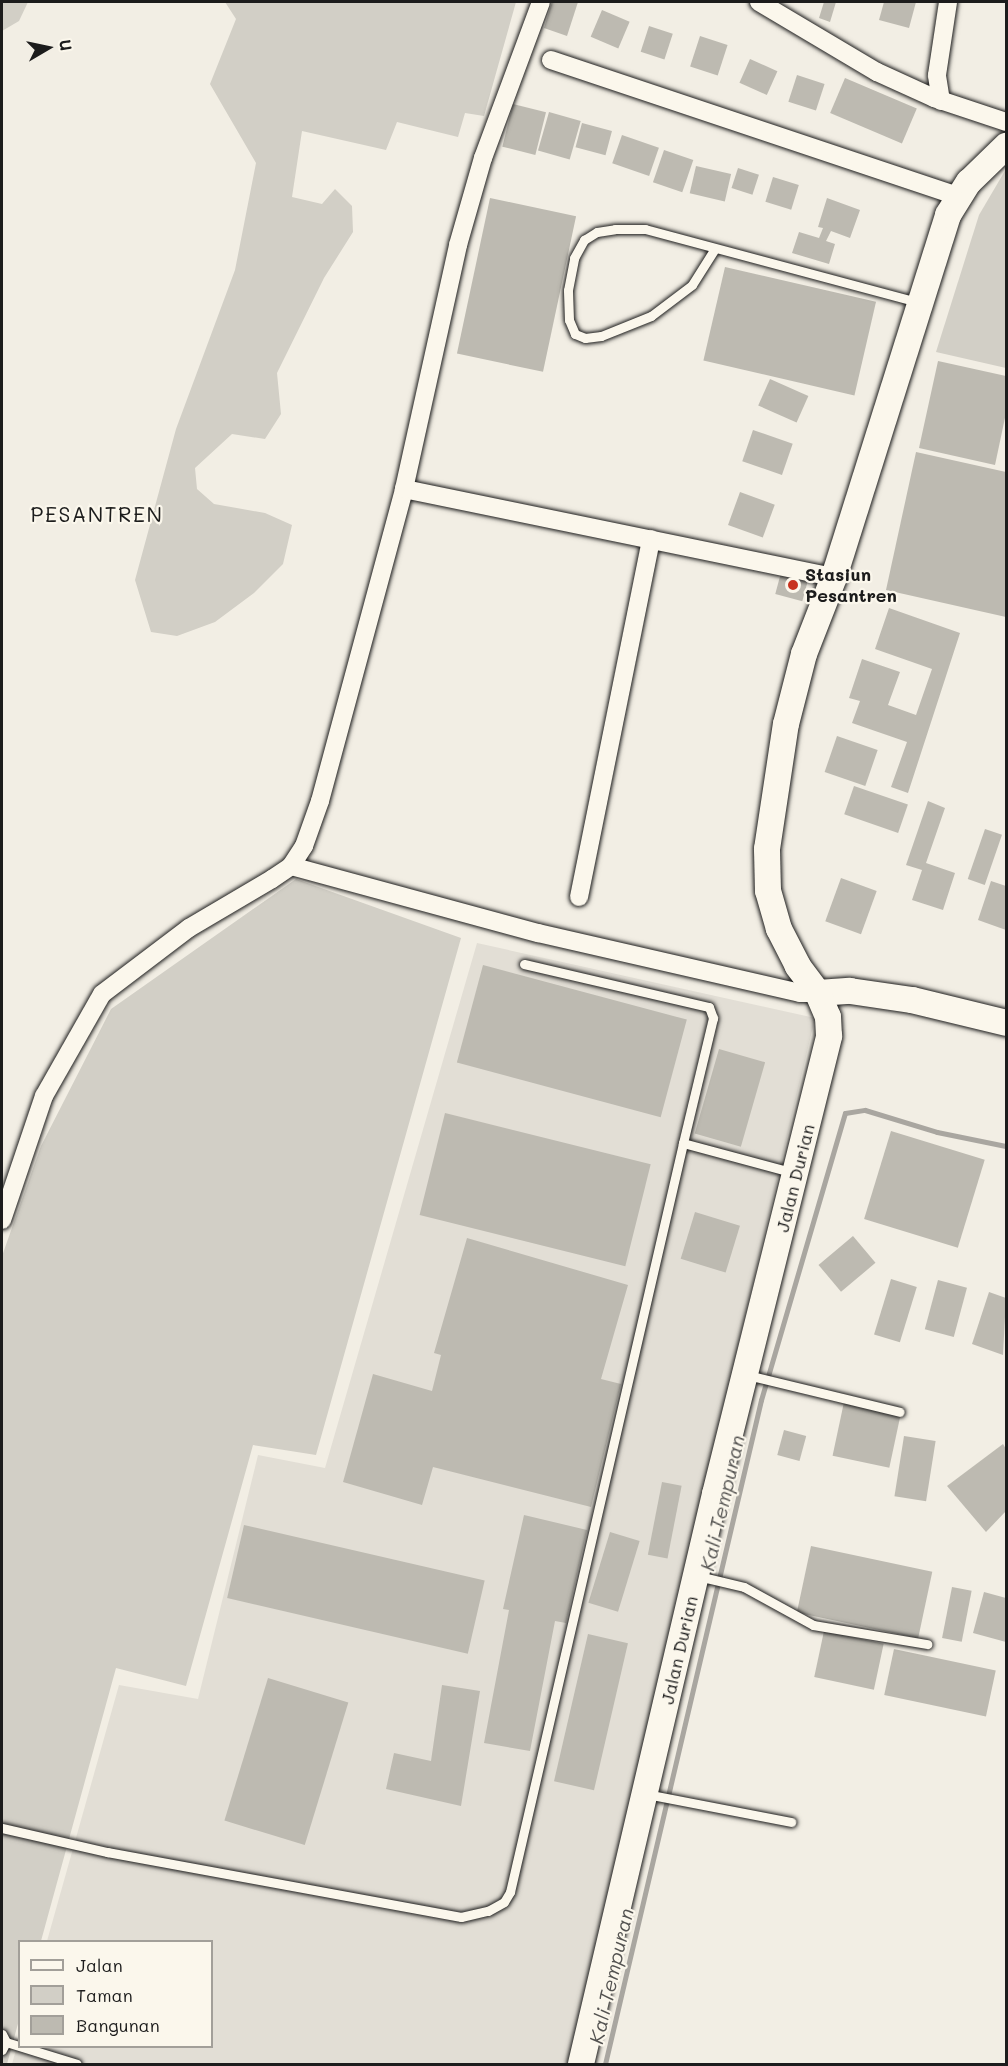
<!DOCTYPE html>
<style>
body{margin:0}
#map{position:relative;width:1008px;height:2066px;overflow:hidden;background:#f2eee4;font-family:Mali,sans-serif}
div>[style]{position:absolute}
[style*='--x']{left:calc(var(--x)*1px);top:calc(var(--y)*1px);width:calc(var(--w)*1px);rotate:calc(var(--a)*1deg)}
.built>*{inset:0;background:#e2ded5}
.green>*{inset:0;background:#d2cfc6}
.stream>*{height:5px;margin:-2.5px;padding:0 2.5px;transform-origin:2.5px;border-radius:2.5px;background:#a9a6a0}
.building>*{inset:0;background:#bdbab1;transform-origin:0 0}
.roads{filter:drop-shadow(0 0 2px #1c1c1c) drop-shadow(0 0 2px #1c1c1c)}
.lane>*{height:9px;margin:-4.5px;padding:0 4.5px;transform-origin:4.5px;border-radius:4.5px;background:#fbf7ec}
.street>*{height:18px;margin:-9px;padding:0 9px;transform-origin:9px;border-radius:9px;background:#fbf7ec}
.secondary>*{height:26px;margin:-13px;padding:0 13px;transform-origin:13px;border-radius:13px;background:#fbf7ec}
.dots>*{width:16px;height:16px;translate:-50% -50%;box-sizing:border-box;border:3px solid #fbf7ec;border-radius:50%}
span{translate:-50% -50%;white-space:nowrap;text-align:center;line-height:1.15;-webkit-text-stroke:4.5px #fbf7ec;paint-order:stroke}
.poi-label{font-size:18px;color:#1c1c1c;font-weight:700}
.left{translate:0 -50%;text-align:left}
.street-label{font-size:18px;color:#1c1c1c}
.water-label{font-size:20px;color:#545351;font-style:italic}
.quarter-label{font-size:21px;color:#1c1c1c;letter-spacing:1.5px}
.frame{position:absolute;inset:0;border:3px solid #1c1c1c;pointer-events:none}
.legend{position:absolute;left:18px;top:1940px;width:195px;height:108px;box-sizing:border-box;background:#fbf7ec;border:2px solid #a29f99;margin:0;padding:8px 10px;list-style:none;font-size:18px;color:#1c1c1c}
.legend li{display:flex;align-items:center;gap:12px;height:30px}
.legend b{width:30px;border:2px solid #a29f99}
.north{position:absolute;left:18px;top:18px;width:60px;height:60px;-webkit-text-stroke:4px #fbf7ec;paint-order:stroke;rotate:81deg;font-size:16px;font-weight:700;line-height:24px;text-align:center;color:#1c1c1c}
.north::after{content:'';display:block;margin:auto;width:21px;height:27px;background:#1c1c1c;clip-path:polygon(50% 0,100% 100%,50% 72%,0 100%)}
</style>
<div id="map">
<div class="built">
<i style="clip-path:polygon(477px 943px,815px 1018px,570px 2064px,12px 2064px,19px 2039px,20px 2046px,212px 2046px,212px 1942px,47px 1941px,119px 1685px,198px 1699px,258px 1455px,325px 1468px)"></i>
</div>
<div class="green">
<i style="clip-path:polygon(2px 2px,28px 2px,19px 21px,2px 31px)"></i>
<i style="clip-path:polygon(225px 2px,516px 2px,484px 116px,465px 113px,458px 137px,397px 122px,386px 150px,302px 131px,292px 197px,322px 204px,335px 189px,352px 206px,353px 232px,324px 278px,277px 373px,281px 414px,265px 439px,232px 434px,195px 468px,197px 489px,214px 504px,265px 513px,292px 525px,283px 564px,254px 593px,215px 622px,177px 636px,151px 632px,135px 580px,176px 429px,235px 270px,256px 163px,210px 84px,236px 19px)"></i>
<i style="clip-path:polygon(1006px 169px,1006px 368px,936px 352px,979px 215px)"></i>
<i style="clip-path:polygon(296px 879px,461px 938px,316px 1455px,253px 1445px,186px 1686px,116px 1668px,41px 1941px,20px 1942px,19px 2020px,7px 2064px,2px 2064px,2px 1256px,41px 1146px,111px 1009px)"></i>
</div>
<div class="stream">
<i style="--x:605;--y:2064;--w:682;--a:-76.78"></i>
<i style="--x:761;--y:1400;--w:299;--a:-73.7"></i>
<i style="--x:845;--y:1113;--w:20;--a:-9"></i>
<i style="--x:865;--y:1110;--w:75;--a:17"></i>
<i style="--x:937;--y:1132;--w:70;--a:11.5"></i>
</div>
<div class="building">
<i style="clip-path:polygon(552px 2px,578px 2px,567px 36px,544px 28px)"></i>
<i style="clip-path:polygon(824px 2px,836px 2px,830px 22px,819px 18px)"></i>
<i style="clip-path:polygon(884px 2px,916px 2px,909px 28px,879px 20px)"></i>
<i style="left:602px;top:10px;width:30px;height:29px;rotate:23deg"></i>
<i style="left:649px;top:26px;width:25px;height:27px;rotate:18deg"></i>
<i style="left:700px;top:36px;width:29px;height:32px;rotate:18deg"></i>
<i style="left:750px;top:59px;width:30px;height:26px;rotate:24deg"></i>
<i style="left:797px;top:75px;width:29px;height:28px;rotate:18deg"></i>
<i style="left:845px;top:78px;width:78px;height:38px;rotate:23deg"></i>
<i style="left:513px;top:104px;width:34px;height:44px;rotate:14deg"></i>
<i style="left:549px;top:112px;width:33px;height:40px;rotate:16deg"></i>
<i style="left:582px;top:123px;width:31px;height:25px;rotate:15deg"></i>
<i style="left:622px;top:135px;width:39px;height:30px;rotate:19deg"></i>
<i style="left:664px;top:150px;width:31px;height:34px;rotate:19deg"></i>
<i style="left:696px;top:166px;width:36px;height:28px;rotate:13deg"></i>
<i style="left:738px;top:168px;width:22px;height:21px;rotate:18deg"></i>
<i style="left:773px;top:177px;width:27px;height:26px;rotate:17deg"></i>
<i style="left:490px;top:198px;width:88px;height:159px;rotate:12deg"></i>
<i style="clip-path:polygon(827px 198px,860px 210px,850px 238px,831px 231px,826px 241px,835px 244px,829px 264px,792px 253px,799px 232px,819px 238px,823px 228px,818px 227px)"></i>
<i style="left:725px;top:267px;width:155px;height:96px;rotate:13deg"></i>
<i style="clip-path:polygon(938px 361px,1006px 376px,1006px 413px,995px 465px,919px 448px)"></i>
<i style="left:770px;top:379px;width:42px;height:29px;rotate:24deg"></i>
<i style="left:753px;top:430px;width:42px;height:33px;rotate:19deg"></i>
<i style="clip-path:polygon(916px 452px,1006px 472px,1006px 617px,886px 590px)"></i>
<i style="left:740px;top:492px;width:37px;height:35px;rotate:20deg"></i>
<i style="left:782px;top:569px;width:28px;height:26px;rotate:15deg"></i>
<i style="clip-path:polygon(889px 608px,960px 633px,908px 793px,891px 787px,907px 742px,852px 723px,860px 701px,849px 698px,862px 659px,900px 672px,888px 705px,916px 715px,932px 669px,875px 649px)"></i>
<i style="left:837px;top:736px;width:43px;height:38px;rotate:19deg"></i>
<i style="left:854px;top:786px;width:57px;height:30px;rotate:19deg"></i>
<i style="clip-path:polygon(928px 801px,945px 808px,926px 863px,955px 873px,943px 910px,912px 900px,922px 870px,906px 865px)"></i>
<i style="left:985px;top:829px;width:18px;height:53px;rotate:19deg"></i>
<i style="left:841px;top:878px;width:38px;height:46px;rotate:20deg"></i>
<i style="clip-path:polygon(991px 881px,1006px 886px,1006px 930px,978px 920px)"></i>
<i style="left:483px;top:965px;width:211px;height:101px;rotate:15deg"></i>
<i style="left:719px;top:1049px;width:48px;height:88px;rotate:16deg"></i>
<i style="left:445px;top:1113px;width:212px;height:105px;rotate:14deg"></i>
<i style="left:891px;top:1131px;width:98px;height:92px;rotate:17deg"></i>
<i style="left:695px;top:1212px;width:47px;height:49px;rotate:17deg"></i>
<i style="left:853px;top:1236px;width:35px;height:45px;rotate:50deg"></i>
<i style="clip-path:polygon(467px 1238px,628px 1285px,601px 1379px,621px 1384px,591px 1507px,433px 1467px,422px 1505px,343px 1482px,373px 1374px,432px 1391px,441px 1355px,434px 1353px)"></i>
<i style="left:891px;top:1279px;width:27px;height:58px;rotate:17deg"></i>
<i style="left:938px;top:1280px;width:30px;height:51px;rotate:15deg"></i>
<i style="clip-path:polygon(989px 1292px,1006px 1298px,1003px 1355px,972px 1344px)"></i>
<i style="left:844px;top:1402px;width:58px;height:55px;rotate:12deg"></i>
<i style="left:784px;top:1430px;width:23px;height:26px;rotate:15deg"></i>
<i style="left:904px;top:1436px;width:32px;height:61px;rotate:9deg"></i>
<i style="clip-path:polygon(1003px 1444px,1006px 1449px,1006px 1511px,986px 1532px,947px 1486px)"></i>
<i style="left:662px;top:1482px;width:20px;height:74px;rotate:11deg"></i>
<i style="clip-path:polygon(524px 1515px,587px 1530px,566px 1623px,555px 1621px,530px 1751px,484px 1743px,509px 1610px,503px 1609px)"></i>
<i style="left:244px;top:1525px;width:247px;height:75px;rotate:13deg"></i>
<i style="left:610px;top:1532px;width:31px;height:74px;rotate:17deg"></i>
<i style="left:811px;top:1546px;width:124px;height:68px;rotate:12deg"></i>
<i style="left:952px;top:1587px;width:20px;height:52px;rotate:11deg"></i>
<i style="clip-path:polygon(984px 1592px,1006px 1598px,1006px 1642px,973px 1633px)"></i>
<i style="left:824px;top:1631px;width:61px;height:47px;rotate:12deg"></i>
<i style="left:588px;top:1634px;width:41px;height:151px;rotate:13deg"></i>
<i style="left:894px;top:1649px;width:104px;height:47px;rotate:12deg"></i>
<i style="left:268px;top:1678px;width:84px;height:149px;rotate:17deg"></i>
<i style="clip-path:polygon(442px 1685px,480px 1691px,461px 1806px,386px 1789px,394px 1753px,431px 1761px)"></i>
</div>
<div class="roads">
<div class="lane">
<i style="--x:714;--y:250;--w:41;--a:122.2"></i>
<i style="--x:692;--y:285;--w:51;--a:142.9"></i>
<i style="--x:651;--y:316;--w:54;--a:158.2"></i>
<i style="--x:601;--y:336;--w:16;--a:173"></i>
<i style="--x:585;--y:338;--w:11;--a:-158"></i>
<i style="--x:575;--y:334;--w:15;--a:-113"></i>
<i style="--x:569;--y:320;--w:30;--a:-92"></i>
<i style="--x:568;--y:290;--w:33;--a:-79"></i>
<i style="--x:574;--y:258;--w:21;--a:-61"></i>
<i style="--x:584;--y:240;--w:15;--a:-32"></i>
<i style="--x:597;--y:232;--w:18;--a:-9"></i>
<i style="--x:615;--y:229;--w:30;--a:0"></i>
<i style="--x:645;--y:229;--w:283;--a:15"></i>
<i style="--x:524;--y:964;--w:190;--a:13.1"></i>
<i style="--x:709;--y:1007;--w:12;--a:70"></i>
<i style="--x:713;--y:1018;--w:129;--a:103.5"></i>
<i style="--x:747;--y:1375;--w:157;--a:13.6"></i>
<i style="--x:698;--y:1576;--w:47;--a:13.4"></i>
<i style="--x:744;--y:1587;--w:79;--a:28.8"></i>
<i style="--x:813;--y:1625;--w:116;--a:9.5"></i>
<i style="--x:646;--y:1794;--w:148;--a:10.9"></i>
<i style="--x:2;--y:1828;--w:108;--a:12.9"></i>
<i style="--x:107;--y:1852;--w:360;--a:10.4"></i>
<i style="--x:461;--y:1917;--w:28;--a:-13"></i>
<i style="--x:488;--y:1911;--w:18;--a:-29"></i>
<i style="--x:504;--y:1902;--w:12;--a:-59"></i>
<i style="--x:510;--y:1892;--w:769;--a:-76.99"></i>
<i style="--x:683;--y:1143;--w:115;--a:15.1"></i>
<i style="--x:2;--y:2034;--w:9;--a:63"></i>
<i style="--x:6;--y:2042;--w:9;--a:117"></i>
<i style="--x:6;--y:2042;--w:74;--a:17.2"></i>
</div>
<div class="street">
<i style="--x:759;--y:2;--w:137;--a:30.7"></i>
<i style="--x:877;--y:72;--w:63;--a:24.5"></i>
<i style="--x:934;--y:98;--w:76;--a:18.4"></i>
<i style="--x:551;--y:60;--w:429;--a:18.5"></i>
<i style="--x:941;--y:101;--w:26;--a:-99"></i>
<i style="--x:937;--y:75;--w:74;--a:-81.4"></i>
<i style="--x:404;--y:489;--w:439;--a:11.6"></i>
<i style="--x:291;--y:866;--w:256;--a:15.2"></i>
<i style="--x:538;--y:933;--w:269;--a:12.9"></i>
<i style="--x:800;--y:993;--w:18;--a:0"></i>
<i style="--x:579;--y:897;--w:365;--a:-78.6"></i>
<i style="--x:2;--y:1220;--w:131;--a:-71.3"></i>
<i style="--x:44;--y:1096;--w:117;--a:-60.4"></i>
<i style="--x:102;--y:994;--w:109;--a:-37.2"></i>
<i style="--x:189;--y:928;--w:96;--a:-30.6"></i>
<i style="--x:272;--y:879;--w:23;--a:-34"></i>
<i style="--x:291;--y:866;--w:24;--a:-57"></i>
<i style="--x:304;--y:846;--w:48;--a:-70.4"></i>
<i style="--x:320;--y:801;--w:323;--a:-74.9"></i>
<i style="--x:404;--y:489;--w:250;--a:-77.5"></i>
<i style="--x:458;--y:245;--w:91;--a:-74"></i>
<i style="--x:483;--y:158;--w:166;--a:-69.6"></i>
</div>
<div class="secondary">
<i style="--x:818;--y:993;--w:32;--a:-4"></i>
<i style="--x:850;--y:991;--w:63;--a:8.3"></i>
<i style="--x:912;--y:1000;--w:97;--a:13.7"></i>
<i style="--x:581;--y:2064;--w:586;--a:-76.77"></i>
<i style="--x:715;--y:1494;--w:472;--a:-76"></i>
<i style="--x:829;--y:1036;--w:19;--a:-93"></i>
<i style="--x:828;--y:1017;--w:26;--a:-113"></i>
<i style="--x:818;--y:993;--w:34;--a:-127"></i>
<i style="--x:798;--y:966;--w:42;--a:-117.2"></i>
<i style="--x:779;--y:929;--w:40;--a:-106"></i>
<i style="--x:768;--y:891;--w:42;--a:-91.4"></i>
<i style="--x:767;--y:849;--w:126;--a:-81.4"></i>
<i style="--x:786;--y:724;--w:72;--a:-75.6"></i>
<i style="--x:804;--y:654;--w:83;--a:-68.7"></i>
<i style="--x:834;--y:577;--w:380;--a:-72.5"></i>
<i style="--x:948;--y:215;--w:39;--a:-58"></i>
<i style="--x:969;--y:182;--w:52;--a:-44.2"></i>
</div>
</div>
<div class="dots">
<i style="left:793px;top:585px;background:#c8321e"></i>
</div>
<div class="poi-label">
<span class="left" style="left:805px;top:585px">Stasiun<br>Pesantren</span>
</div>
<div class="street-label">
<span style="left:795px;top:1178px;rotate:-76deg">Jalan Durian</span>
<span style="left:679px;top:1650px;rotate:-77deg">Jalan Durian</span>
</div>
<div class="water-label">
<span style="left:722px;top:1503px;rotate:-77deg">Kali Tempuran</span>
<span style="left:611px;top:1976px;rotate:-77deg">Kali Tempuran</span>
</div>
<div class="quarter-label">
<span style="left:97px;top:514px">PESANTREN</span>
</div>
<div class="frame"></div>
<ul class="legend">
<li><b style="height:8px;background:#fbf7ec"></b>Jalan</li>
<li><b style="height:16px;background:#d2cfc6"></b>Taman</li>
<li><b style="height:16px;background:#bdbab1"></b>Bangunan</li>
</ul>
<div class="north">U</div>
</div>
